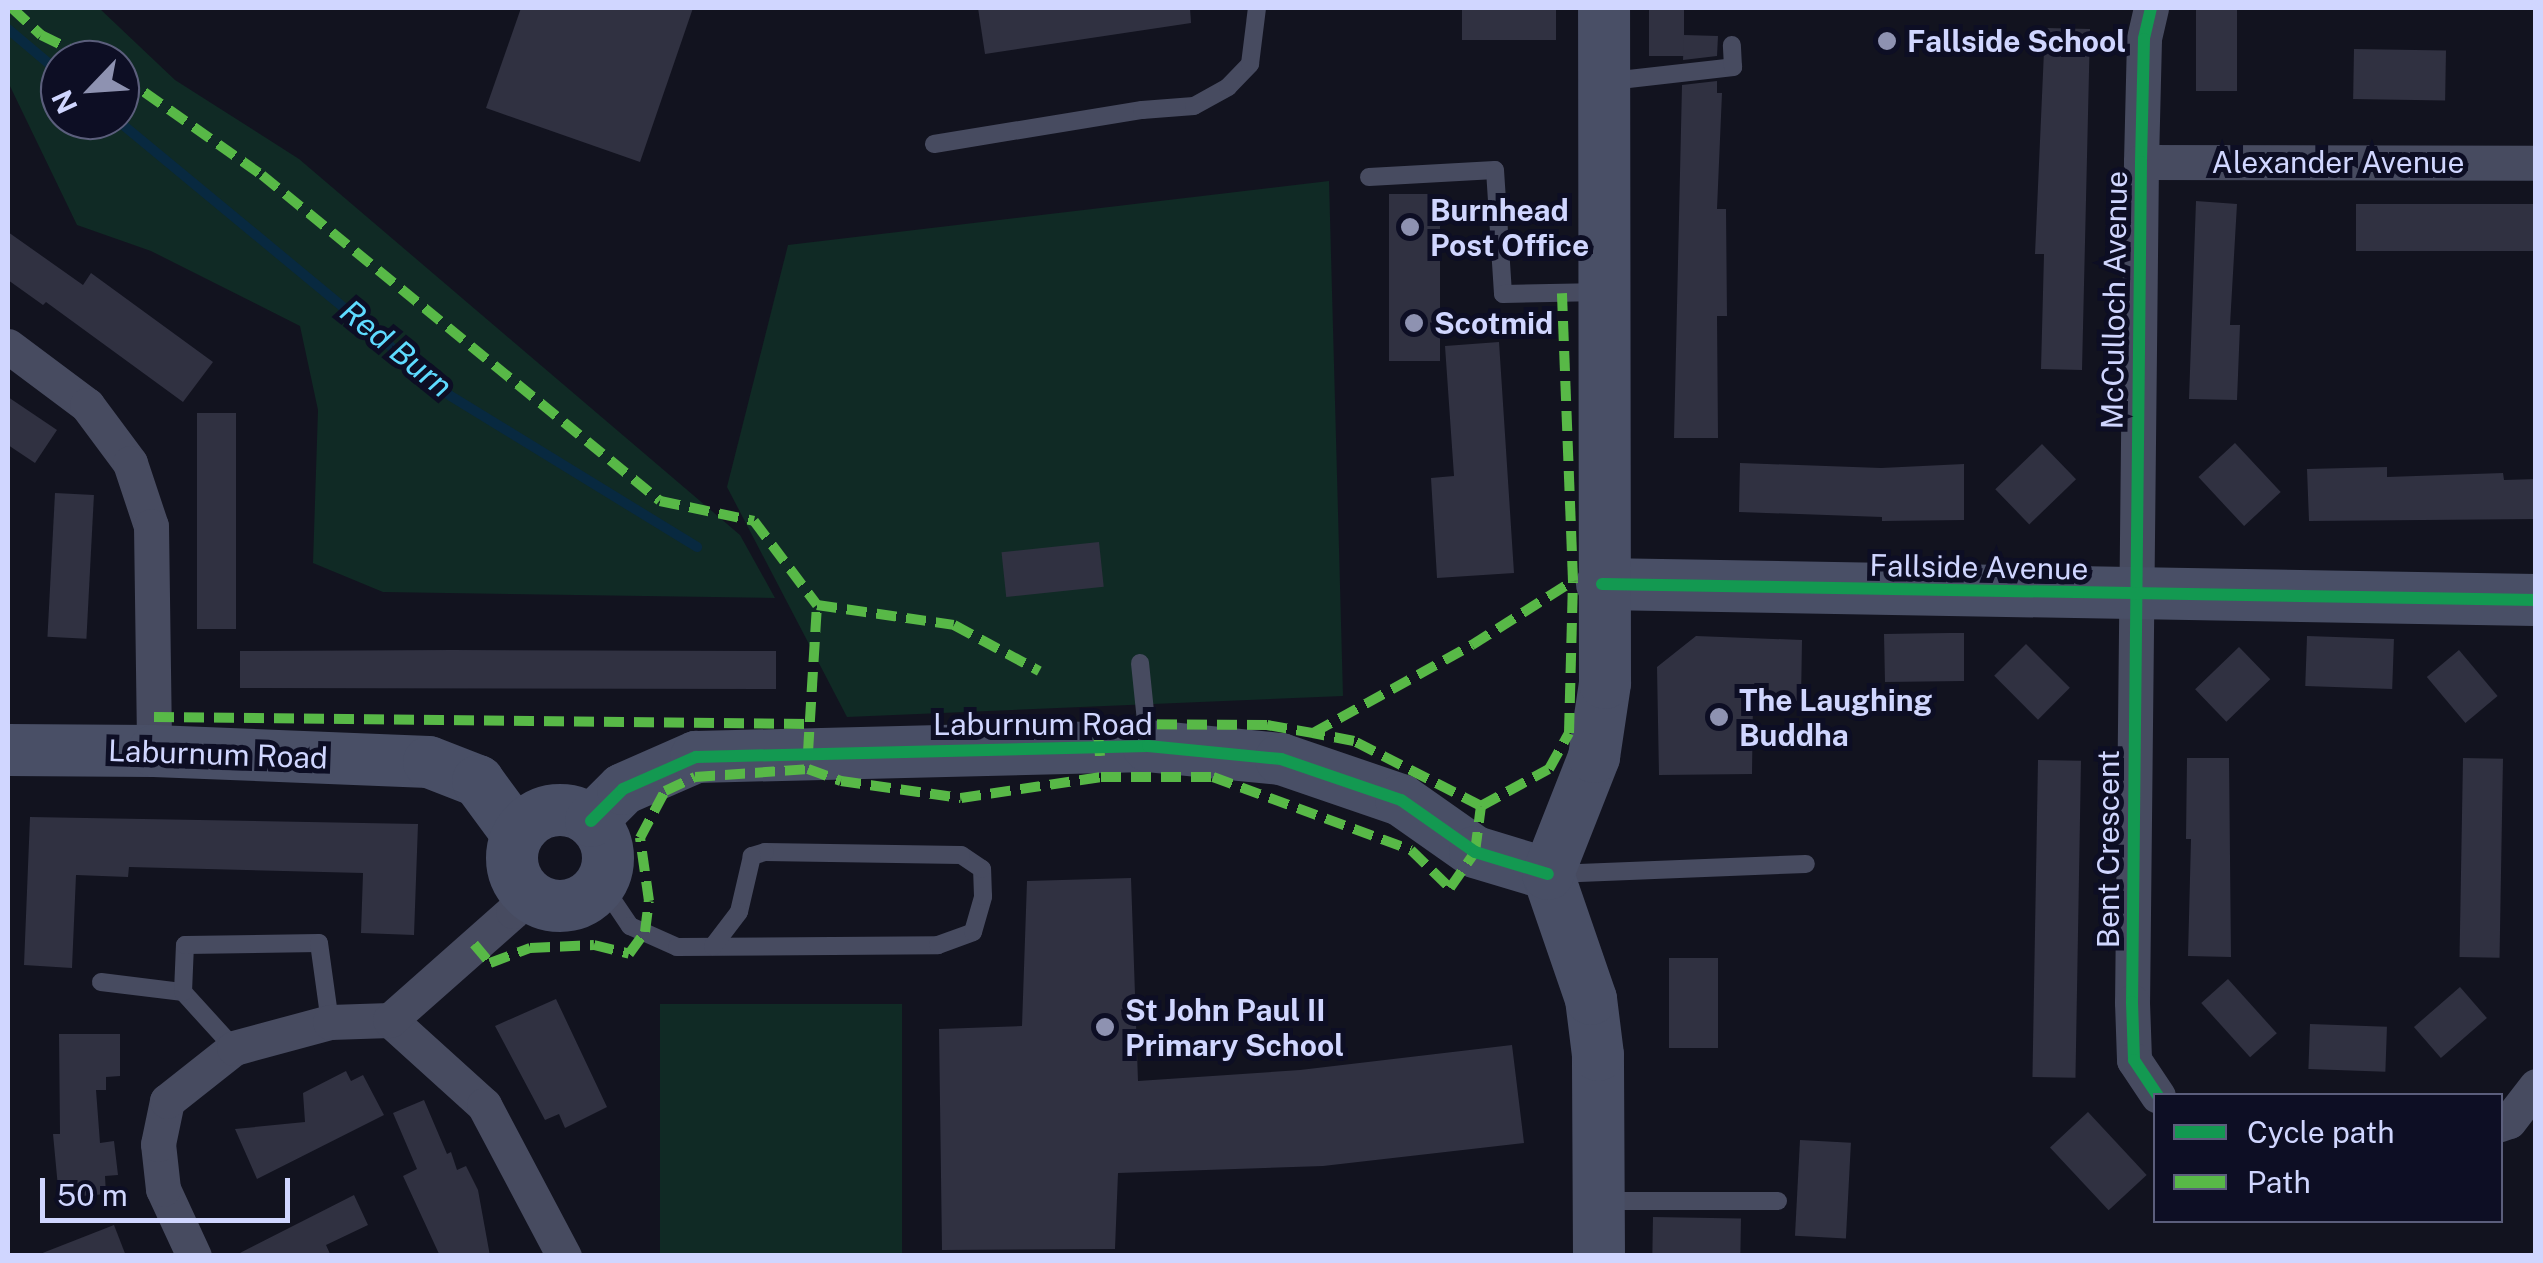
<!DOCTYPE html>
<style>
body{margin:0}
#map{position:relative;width:2543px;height:1263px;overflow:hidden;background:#12131f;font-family:"Public Sans",sans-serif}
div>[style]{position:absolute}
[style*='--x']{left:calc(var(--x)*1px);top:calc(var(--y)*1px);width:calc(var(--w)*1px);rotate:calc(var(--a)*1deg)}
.green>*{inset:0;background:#102a25;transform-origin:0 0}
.stream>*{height:10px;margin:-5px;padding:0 5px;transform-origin:5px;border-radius:5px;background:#082940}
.building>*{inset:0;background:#303141;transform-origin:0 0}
.lane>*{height:18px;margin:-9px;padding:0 9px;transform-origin:9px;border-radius:9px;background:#474b60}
.street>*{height:35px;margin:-17.5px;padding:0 17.5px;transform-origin:17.5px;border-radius:17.5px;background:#474b60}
.secondary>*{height:52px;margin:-26px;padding:0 26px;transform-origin:26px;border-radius:26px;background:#494f66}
.secondary>.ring{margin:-26px;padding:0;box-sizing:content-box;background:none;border:52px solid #494f66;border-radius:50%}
.quiet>*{height:10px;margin-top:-5px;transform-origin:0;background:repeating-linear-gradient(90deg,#58b947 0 20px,transparent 0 30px)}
.cycleway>*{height:12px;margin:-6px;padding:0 6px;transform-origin:6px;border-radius:6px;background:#139951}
.dots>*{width:28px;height:28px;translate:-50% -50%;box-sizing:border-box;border:5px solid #0d0e24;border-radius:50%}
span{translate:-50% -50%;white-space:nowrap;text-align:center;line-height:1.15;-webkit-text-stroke:10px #0d0e24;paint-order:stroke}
.poi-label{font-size:30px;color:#d0d6ff;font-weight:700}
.left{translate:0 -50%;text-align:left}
.street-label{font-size:30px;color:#d0d6ff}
.water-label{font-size:32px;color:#5edbff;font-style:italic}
.frame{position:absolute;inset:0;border:10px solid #d0d6ff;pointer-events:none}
.legend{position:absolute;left:2153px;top:1093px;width:350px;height:130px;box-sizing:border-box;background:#0d0e24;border:2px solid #5b5e7c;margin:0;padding:12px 18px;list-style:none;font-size:30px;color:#d0d6ff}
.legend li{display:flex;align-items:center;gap:20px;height:50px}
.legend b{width:50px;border:2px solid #5b5e7c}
.north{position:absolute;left:40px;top:40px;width:100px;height:100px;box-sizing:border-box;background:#0d0e24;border:2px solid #5b5e7c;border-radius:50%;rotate:245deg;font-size:28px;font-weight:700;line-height:40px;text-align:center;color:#d0d6ff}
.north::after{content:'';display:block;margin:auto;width:35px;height:45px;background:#8e92b1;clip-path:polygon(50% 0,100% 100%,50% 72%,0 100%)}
.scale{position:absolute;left:40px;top:1178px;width:250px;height:45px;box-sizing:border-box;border:5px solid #d0d6ff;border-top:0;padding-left:12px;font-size:30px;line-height:35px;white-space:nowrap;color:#d0d6ff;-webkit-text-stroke:8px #0d0e24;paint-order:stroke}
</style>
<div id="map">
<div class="green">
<i style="clip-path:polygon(evenodd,8px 8px,99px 8px,175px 80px,299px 159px,740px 535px,775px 598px,383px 592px,313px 563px,318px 410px,300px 326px,151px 251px,77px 225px,8px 82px,8px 8px,60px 60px,120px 60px,120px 120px,60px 120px,60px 60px)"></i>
<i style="clip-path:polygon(1329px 181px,1343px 696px,847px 717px,727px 487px,788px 245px)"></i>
<i style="left:660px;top:1004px;width:242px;height:251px"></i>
</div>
<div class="stream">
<i style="--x:8;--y:29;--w:68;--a:40.2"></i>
<i style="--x:117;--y:120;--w:431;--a:39.6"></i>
<i style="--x:449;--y:395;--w:291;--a:31.5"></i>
</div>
<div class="building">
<i style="clip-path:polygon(521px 8px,693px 8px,640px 162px,486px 108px)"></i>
<i style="clip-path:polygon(978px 8px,1190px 8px,1191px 23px,985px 54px)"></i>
<i style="left:1462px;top:8px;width:94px;height:32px"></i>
<i style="left:1649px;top:8px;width:35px;height:48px"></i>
<i style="left:2196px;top:8px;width:41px;height:83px"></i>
<i style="clip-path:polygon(2045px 28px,2090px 29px,2082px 370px,2041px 369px,2044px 254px,2035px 254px)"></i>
<i style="clip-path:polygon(1684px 35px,1718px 36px,1717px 56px,1683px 60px)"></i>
<i style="left:2354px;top:49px;width:92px;height:50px;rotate:1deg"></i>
<i style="clip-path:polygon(1717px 81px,1717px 93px,1722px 93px,1717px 209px,1726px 209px,1727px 316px,1717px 316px,1718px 438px,1674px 438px,1682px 85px)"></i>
<i style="left:1389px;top:194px;width:51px;height:167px"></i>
<i style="clip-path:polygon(2196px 201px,2237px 204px,2230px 325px,2240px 325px,2237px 400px,2189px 399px)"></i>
<i style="left:2356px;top:204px;width:180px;height:47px"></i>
<i style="clip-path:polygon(8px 232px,83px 285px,91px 273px,213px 362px,183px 402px,46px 302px,43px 305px,8px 280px)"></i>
<i style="clip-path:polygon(1499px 342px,1514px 573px,1437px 578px,1431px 478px,1454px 476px,1445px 346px)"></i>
<i style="clip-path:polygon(8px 397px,57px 430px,35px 463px,8px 445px)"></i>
<i style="left:197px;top:413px;width:39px;height:216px"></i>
<i style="left:2235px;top:443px;width:67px;height:50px;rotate:47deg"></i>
<i style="left:2042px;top:444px;width:49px;height:65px;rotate:46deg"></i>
<i style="clip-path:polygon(1740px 463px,1881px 468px,1964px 464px,1964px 520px,1882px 521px,1882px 517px,1739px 512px)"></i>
<i style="clip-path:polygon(2387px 467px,2387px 477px,2503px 473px,2504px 480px,2536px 479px,2536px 519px,2309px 521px,2307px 469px)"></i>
<i style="left:55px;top:493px;width:39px;height:144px;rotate:3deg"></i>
<i style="left:1099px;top:542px;width:45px;height:98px;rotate:84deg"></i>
<i style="clip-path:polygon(1949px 633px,1964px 633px,1964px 681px,1885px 682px,1884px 634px)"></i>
<i style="clip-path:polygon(1696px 636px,1802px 640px,1801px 701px,1753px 700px,1752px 774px,1659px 775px,1657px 667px)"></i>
<i style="left:2307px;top:636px;width:87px;height:50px;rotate:2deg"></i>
<i style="left:2026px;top:644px;width:62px;height:45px;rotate:45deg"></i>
<i style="left:2239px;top:647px;width:45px;height:61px;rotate:46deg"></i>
<i style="clip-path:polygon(452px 650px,776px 651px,776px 689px,240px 688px,240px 651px)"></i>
<i style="left:2459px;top:650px;width:60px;height:42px;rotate:50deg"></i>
<i style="clip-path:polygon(2187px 758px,2229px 758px,2231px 957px,2188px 956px,2191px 839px,2186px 839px)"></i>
<i style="left:2463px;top:758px;width:40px;height:199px;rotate:1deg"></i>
<i style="left:2038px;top:760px;width:43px;height:317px;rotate:1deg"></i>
<i style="clip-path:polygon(30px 817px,418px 824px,414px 935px,361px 933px,363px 873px,129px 867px,128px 877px,76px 875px,72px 968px,24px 965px)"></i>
<i style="clip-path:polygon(1131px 878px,1138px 1081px,1300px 1070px,1512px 1045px,1524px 1143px,1323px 1166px,1118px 1173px,1115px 1249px,942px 1250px,939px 1029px,1022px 1026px,1027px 881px)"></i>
<i style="left:1669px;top:958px;width:49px;height:90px"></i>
<i style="left:2228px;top:979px;width:73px;height:36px;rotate:48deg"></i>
<i style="left:2460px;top:987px;width:41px;height:61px;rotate:49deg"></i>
<i style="clip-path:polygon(556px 999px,607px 1107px,565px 1128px,559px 1114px,545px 1120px,495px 1026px)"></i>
<i style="left:2310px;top:1024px;width:77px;height:45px;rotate:2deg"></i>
<i style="clip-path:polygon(59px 1034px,120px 1034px,120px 1076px,106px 1077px,106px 1090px,96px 1090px,100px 1143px,114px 1141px,118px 1175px,105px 1176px,106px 1194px,59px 1198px,53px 1134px,60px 1134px)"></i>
<i style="clip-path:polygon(346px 1071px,351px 1081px,363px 1075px,384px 1115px,257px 1179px,235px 1129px,305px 1122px,303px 1093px)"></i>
<i style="clip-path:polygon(424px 1100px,447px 1154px,451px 1152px,457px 1170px,466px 1166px,478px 1190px,490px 1256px,440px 1256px,403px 1176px,417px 1169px,393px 1113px)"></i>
<i style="left:2088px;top:1112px;width:86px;height:52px;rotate:47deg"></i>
<i style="left:1800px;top:1140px;width:51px;height:96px;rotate:3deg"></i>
<i style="clip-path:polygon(354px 1195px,368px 1225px,326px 1245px,331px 1256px,234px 1256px)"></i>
<i style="left:1653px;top:1217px;width:88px;height:39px;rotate:1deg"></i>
<i style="clip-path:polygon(114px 1225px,126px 1256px,41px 1256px,40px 1254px)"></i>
</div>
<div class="lane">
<i style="--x:1611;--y:81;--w:123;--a:-6.5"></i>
<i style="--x:1733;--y:67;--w:22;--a:-93"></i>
<i style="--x:934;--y:144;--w:211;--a:-9.3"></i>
<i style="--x:1142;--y:110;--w:52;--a:-4.4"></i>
<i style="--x:1194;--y:106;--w:39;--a:-29"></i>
<i style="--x:1228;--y:87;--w:32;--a:-46"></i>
<i style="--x:1250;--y:64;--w:56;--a:-82.9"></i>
<i style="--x:1369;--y:177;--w:126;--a:-3.2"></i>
<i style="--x:1495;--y:170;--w:124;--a:86.3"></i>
<i style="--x:1503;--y:294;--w:99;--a:-1.2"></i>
<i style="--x:1140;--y:663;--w:78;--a:84.1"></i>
<i style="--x:1554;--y:874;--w:252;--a:-2.3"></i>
<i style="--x:601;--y:883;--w:52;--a:56"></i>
<i style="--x:630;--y:926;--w:51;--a:24.1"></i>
<i style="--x:677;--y:947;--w:261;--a:-0.4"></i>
<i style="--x:938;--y:945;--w:37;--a:-20"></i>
<i style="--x:973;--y:932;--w:37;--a:-74"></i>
<i style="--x:983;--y:896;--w:27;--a:-92"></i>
<i style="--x:982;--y:869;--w:25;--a:-146"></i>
<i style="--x:961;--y:855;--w:196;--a:-179.1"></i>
<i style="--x:765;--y:852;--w:14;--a:163"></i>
<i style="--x:752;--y:856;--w:57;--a:103.1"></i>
<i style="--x:739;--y:912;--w:43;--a:127.4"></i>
<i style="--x:101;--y:982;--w:83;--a:7"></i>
<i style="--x:234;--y:1048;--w:76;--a:-132.3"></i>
<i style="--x:183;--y:992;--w:47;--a:-87.6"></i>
<i style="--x:185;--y:945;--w:134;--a:-0.9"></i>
<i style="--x:319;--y:943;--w:80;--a:82.1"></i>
<i style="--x:1603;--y:1201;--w:175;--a:0"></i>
</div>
<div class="street">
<i style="--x:2151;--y:8;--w:32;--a:103"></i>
<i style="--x:2144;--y:39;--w:123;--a:91.4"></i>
<i style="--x:2141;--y:162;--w:840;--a:90.61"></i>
<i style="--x:2132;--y:1002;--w:58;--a:88"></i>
<i style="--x:2134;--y:1060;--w:43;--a:56.3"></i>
<i style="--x:2141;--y:162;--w:395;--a:0.1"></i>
<i style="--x:8;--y:346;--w:99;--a:36.8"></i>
<i style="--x:87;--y:405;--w:72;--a:53.4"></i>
<i style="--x:130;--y:463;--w:66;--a:71.6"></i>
<i style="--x:151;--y:526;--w:225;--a:89.2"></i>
<i style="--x:390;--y:1020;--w:127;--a:42.1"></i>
<i style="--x:484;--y:1105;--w:171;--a:62.1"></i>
<i style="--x:2500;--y:1124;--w:9;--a:-18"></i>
<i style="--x:2509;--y:1121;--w:44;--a:-52.4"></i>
<i style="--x:194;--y:1256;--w:74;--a:-114.8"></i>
<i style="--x:163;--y:1189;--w:45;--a:-96.3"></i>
<i style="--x:158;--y:1144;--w:44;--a:-78.2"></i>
<i style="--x:167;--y:1101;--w:85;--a:-38.3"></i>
<i style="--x:234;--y:1048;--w:99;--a:-15.2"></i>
<i style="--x:330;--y:1022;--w:60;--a:-1.9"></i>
<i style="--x:390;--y:1020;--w:164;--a:-41.5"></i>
<i style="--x:513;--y:911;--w:22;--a:-60"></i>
</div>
<div class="secondary">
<i style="--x:1602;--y:584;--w:934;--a:0.98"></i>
<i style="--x:8;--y:750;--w:146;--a:0.4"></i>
<i style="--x:154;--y:751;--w:275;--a:2.3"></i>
<i style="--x:429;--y:762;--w:53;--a:21.2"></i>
<i style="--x:478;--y:781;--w:66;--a:53.7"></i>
<i class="ring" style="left:512px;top:810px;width:44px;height:44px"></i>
<i style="--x:591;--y:821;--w:45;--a:-45"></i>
<i style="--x:623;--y:789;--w:80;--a:-23.7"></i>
<i style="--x:696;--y:757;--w:452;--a:-1.4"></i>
<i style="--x:1148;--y:746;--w:134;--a:5.6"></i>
<i style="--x:1281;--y:759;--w:127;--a:18.9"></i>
<i style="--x:1401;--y:800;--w:90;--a:35.1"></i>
<i style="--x:1475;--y:852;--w:76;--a:16.8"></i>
<i style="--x:1599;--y:1256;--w:201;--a:-90.3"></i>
<i style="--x:1598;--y:1055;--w:56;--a:-97.1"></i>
<i style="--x:1591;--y:999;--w:132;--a:-109"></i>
<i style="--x:1548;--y:874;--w:126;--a:-68.5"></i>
<i style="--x:1594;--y:757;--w:75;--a:-81.5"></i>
<i style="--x:1605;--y:683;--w:675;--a:-90.08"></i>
</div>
<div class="quiet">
<i style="--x:12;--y:8;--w:40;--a:43"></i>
<i style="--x:41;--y:35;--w:57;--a:26.1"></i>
<i style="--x:120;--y:75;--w:174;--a:35.2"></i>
<i style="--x:262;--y:175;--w:514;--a:39.32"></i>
<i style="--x:660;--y:501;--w:96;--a:12"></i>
<i style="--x:754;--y:521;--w:105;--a:53.1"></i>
<i style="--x:817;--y:605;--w:138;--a:8.3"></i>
<i style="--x:954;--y:625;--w:97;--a:28.4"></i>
<i style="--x:154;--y:717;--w:656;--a:0.61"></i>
<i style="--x:808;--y:752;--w:147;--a:-86.5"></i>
<i style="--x:1100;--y:756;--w:32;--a:-95"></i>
<i style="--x:1097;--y:724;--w:170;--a:0.3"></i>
<i style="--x:1267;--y:725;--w:47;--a:9.9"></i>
<i style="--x:1313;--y:733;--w:182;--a:-29"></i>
<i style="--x:1472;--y:645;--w:120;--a:-32.4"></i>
<i style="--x:1481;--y:806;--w:77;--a:-28.6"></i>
<i style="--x:1549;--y:769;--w:41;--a:-60.9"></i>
<i style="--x:1569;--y:733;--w:152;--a:-88.5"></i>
<i style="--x:1573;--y:581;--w:288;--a:-92.2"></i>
<i style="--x:474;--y:944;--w:25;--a:50"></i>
<i style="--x:490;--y:963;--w:43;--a:-20.6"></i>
<i style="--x:530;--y:948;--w:64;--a:-2.7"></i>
<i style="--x:594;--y:945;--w:36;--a:14"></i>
<i style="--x:629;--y:954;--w:27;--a:-54"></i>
<i style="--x:645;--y:932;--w:31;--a:-83"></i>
<i style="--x:649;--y:901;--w:64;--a:-98.1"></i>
<i style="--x:640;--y:838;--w:53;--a:-62"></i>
<i style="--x:665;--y:791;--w:33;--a:-25"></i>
<i style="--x:695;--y:777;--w:113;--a:-4"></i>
<i style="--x:808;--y:769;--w:35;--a:20"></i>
<i style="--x:841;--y:781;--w:121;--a:8.1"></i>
<i style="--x:961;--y:798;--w:142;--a:-8.5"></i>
<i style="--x:1101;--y:777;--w:112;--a:0"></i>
<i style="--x:1213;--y:777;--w:211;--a:20.2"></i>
<i style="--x:1411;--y:850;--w:54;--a:44.3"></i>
<i style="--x:1450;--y:888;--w:44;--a:-55.2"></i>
<i style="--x:1475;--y:852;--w:46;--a:-82.6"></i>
<i style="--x:1481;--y:806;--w:143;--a:-152.9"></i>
<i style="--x:1354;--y:741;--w:42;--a:-169"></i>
</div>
<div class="cycleway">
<i style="--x:2151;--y:8;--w:32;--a:103"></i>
<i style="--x:2144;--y:39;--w:123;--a:91.4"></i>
<i style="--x:2141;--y:162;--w:840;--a:90.61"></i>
<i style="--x:2132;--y:1002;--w:58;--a:88"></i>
<i style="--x:2134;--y:1060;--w:43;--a:56.3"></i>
<i style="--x:1602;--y:584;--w:934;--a:0.98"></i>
<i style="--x:591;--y:821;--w:45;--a:-45"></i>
<i style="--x:623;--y:789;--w:80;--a:-23.7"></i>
<i style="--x:696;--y:757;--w:452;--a:-1.4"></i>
<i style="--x:1148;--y:746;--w:134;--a:5.6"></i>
<i style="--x:1281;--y:759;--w:127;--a:18.9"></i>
<i style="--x:1401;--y:800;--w:90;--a:35.1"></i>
<i style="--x:1475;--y:852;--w:76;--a:16.8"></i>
</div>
<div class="dots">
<i style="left:1887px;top:41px;background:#8e92b1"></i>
<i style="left:1410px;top:227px;background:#8e92b1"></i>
<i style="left:1414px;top:323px;background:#8e92b1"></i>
<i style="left:1719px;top:717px;background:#8e92b1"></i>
<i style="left:1105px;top:1027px;background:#8e92b1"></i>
</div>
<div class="poi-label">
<span class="left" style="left:1907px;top:41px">Fallside School</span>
<span class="left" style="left:1430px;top:227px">Burnhead<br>Post Office</span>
<span class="left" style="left:1434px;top:323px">Scotmid</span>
<span class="left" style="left:1739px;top:717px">The Laughing<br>Buddha</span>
<span class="left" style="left:1125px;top:1027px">St John Paul II<br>Primary School</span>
</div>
<div class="street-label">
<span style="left:2338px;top:162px">Alexander Avenue</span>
<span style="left:2114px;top:300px;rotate:-89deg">McCulloch Avenue</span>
<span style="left:1979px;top:567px;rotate:1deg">Fallside Avenue</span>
<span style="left:1043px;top:724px">Laburnum Road</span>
<span style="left:218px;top:754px;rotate:2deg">Laburnum Road</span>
<span style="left:2108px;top:849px;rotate:-90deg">Bent Crescent</span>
</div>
<div class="water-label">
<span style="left:396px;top:349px;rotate:39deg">Red Burn</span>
</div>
<div class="frame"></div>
<ul class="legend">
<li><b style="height:12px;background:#139951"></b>Cycle path</li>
<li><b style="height:12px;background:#58b947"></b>Path</li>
</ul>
<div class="north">N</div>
<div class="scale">50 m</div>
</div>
